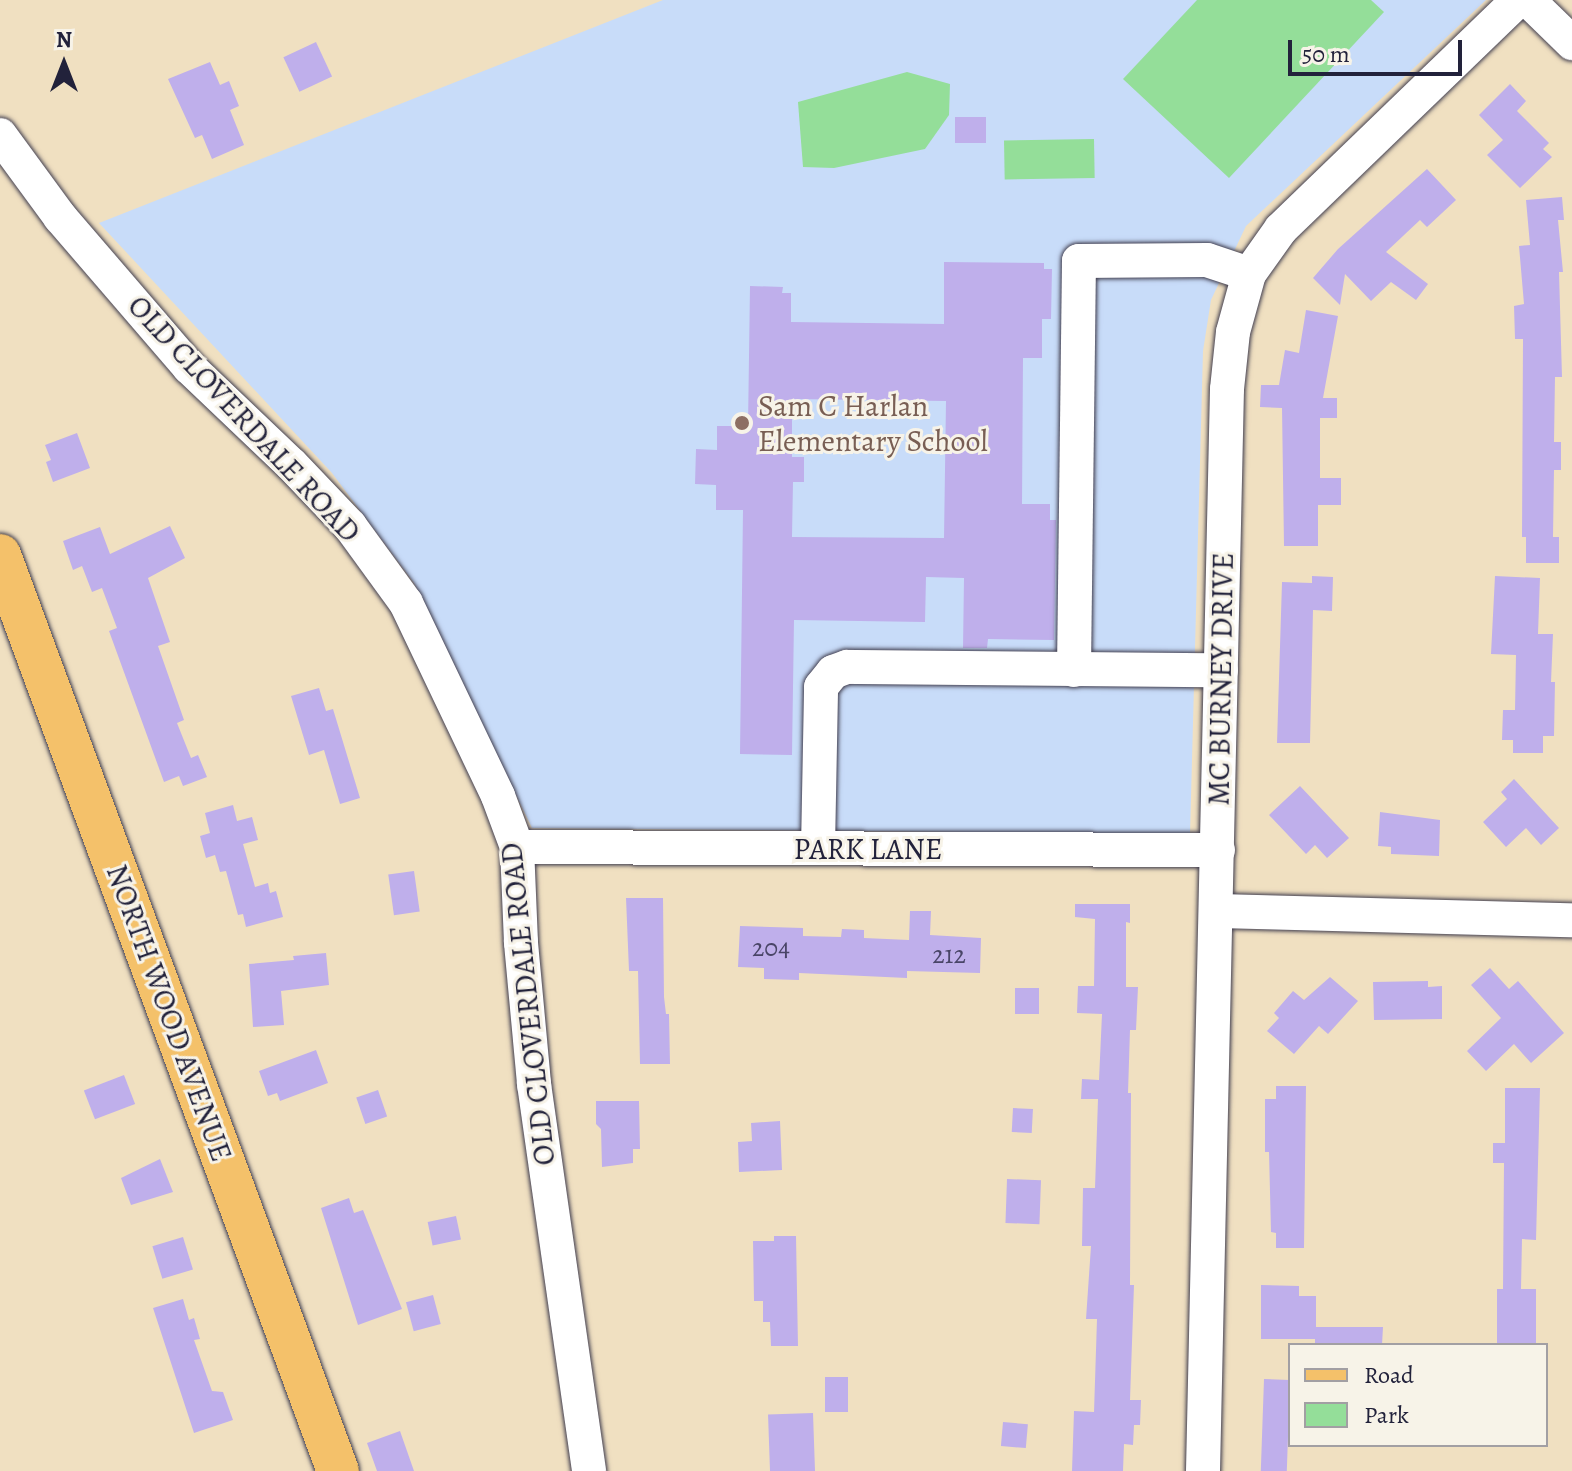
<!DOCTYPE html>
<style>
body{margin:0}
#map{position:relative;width:1572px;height:1471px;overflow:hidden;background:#f0e0c1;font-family:Alegreya,serif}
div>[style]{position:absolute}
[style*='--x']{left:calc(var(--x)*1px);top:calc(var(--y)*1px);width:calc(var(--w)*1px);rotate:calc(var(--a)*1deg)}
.built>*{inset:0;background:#c8dcf9}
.green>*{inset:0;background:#94de99;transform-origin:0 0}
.building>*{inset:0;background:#bfafeb;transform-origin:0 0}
.roads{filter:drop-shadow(0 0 2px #413e4f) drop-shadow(0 0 2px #413e4f)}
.minor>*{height:34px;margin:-17px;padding:0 17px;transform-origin:17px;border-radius:17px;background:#fff}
.major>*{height:42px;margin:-21px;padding:0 21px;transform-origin:21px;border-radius:21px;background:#f4c16a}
.dots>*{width:22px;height:22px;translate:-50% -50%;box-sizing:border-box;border:4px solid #f7f3e8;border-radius:50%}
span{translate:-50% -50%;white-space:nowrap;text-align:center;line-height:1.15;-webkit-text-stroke:6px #f7f3e8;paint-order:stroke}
.number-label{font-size:26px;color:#494567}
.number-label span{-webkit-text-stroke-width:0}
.education-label{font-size:30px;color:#785e54}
.left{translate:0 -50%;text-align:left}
.street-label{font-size:30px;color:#22223b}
.legend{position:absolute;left:1288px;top:1343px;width:260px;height:104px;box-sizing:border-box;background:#f7f3e8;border:2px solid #a29fa3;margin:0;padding:10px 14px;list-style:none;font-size:24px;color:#22223b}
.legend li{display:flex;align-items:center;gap:16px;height:40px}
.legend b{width:40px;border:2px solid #a29fa3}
.north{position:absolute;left:24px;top:24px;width:80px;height:80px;-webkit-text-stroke:6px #f7f3e8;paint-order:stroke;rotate:0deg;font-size:22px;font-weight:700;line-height:32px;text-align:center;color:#22223b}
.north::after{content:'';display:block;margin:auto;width:28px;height:36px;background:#22223b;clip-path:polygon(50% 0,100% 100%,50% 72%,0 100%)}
.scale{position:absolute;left:1288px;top:40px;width:174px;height:36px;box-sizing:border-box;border:4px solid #22223b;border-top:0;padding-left:10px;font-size:24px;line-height:28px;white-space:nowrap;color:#22223b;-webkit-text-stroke:6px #f7f3e8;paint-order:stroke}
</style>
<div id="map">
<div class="built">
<i style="clip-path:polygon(663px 0,1486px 0,1246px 226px,1211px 300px,1203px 351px,1190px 834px,532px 828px,414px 583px,332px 473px,99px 223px)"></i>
</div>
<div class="green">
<i style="clip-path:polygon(1197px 0,1371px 0,1384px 12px,1229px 178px,1123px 79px)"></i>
<i style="clip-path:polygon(907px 72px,950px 84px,949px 115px,925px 149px,834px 168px,803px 167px,798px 102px)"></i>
<i style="left:1094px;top:139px;width:39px;height:90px;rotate:89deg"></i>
</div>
<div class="building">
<i style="left:316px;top:42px;width:38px;height:36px;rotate:65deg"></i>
<i style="clip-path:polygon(210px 62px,220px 85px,229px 81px,239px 106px,230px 110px,244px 145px,212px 159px,202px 135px,195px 138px,168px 79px)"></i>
<i style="clip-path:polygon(1510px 84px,1526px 101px,1517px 111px,1549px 143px,1543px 149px,1552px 157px,1520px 188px,1487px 155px,1503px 140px,1479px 115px)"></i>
<i style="left:955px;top:117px;width:31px;height:26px"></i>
<i style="clip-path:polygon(1427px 169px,1456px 200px,1427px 227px,1420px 220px,1386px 252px,1428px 284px,1416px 300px,1391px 282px,1371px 301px,1345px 274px,1340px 305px,1313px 278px,1338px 249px)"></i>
<i style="clip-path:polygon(1562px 197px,1564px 220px,1558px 220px,1563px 272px,1559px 272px,1562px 377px,1555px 377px,1554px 442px,1561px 442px,1561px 470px,1554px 470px,1553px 537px,1559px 537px,1559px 563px,1526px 563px,1526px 537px,1522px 537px,1523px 339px,1515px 339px,1514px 306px,1524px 304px,1519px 246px,1530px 245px,1526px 200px)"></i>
<i style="clip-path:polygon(evenodd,944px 262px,1044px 263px,1044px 269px,1052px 269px,1051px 319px,1042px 319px,1042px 358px,1023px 358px,1022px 504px,1050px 504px,1050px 520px,1056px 520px,1054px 640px,988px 639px,987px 648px,963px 648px,964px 578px,926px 577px,925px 622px,794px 620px,792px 755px,740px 754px,743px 510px,716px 510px,716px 485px,695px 484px,696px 449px,717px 450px,717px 426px,748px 426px,750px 286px,783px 287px,782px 293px,791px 293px,791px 322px,944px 324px,944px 262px,792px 399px,946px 401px,944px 538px,792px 537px,793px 482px,804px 482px,804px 457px,792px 457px,792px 399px)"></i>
<i style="clip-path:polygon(1306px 310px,1338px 316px,1323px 398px,1337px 398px,1337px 418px,1320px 418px,1320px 478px,1341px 478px,1341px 505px,1318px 505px,1318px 546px,1284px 546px,1282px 408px,1260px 407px,1261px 385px,1279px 385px,1285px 350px,1299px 353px)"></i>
<i style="clip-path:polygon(77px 433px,90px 468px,53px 482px,46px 462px,51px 460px,45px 445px)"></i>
<i style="clip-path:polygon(170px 526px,185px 558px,148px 578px,170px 642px,158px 646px,184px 720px,177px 723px,191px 758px,198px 755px,207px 777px,183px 786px,179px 776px,164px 782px,109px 631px,117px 628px,102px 588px,92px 592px,82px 566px,73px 570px,63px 541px,100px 527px,110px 554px)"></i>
<i style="clip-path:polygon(1312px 576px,1333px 577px,1332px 611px,1313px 610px,1310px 743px,1277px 743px,1282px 582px,1312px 583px)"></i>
<i style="clip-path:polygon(1495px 576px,1540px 578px,1538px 634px,1553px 634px,1551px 682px,1555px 682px,1554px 736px,1543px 736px,1543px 753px,1513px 753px,1513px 740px,1502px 740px,1503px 710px,1515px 710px,1516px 655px,1491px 654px)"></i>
<i style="clip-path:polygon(319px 688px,326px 711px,333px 709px,360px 798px,340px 804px,324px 750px,309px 755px,291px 696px)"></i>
<i style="clip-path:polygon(1514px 779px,1559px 828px,1541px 845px,1526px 828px,1506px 847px,1483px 822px,1507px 799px,1501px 792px)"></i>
<i style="clip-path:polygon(1300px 786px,1349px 838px,1327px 858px,1315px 845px,1306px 854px,1269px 815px)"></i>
<i style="clip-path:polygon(233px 805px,237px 821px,252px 817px,258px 840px,243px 844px,255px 887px,268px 883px,270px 893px,276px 891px,283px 917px,246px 927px,243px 914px,238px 915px,226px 871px,220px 872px,215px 855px,206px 858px,200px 836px,210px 833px,205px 813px)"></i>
<i style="clip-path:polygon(1380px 812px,1440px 820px,1439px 856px,1391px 854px,1391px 847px,1378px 846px)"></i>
<i style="left:414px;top:871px;width:41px;height:26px;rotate:82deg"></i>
<i style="clip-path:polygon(626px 898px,663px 898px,664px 997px,666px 1014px,669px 1014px,670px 1064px,640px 1064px,638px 971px,629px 971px)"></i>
<i style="clip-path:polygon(1075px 904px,1130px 904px,1130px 923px,1126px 922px,1126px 987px,1138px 987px,1136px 1030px,1130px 1030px,1128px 1093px,1131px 1093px,1130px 1285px,1134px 1285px,1130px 1400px,1141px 1400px,1140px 1425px,1134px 1425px,1133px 1445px,1124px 1444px,1123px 1471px,1072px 1471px,1074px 1411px,1094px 1412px,1097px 1319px,1086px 1319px,1091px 1246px,1082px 1246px,1083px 1188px,1095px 1188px,1098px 1099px,1081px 1099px,1082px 1079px,1099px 1080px,1102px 1014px,1077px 1013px,1078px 986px,1094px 986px,1095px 919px,1075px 917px)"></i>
<i style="clip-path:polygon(910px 911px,931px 911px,930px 935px,981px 938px,980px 973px,907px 971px,907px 978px,799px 973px,799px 980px,764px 979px,764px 968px,738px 967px,740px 926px,803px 928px,803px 936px,841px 937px,842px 929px,864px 930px,864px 938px,909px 940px)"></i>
<i style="clip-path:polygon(326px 953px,329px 985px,281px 991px,284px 1025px,253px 1027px,249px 964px,294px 960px,293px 956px)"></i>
<i style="clip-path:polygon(1490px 968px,1509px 989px,1518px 981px,1564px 1033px,1531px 1063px,1514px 1044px,1486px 1071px,1467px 1051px,1501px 1018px,1471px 985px)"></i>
<i style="clip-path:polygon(1330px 977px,1358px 1001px,1328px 1034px,1319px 1026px,1294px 1054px,1267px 1031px,1279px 1018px,1274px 1013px,1293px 991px,1304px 1000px)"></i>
<i style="clip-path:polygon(1428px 981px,1428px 987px,1442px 986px,1442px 1019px,1374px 1020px,1373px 982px)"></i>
<i style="left:1015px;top:988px;width:24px;height:26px"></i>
<i style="clip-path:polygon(316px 1050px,328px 1083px,280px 1101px,277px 1093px,268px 1096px,259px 1071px)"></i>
<i style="left:124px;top:1075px;width:31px;height:43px;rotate:69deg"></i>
<i style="clip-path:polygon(1276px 1086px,1306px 1086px,1304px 1248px,1276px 1248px,1276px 1233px,1271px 1232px,1269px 1152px,1265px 1152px,1265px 1099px,1276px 1099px)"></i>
<i style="clip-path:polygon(1505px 1088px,1540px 1088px,1536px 1240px,1522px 1239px,1521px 1289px,1536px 1289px,1536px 1345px,1497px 1345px,1497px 1289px,1503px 1289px,1504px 1163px,1493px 1163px,1493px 1143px,1505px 1143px)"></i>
<i style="left:378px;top:1090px;width:28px;height:23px;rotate:71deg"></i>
<i style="clip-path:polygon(596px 1101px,639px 1101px,640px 1149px,633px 1149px,633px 1163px,602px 1167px,601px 1129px,596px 1124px)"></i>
<i style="left:1013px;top:1108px;width:20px;height:24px;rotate:3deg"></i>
<i style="clip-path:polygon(780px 1121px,782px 1170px,739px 1172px,738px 1142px,752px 1141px,751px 1123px)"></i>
<i style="clip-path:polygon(160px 1159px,173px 1192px,131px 1205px,121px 1178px)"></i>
<i style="left:1007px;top:1179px;width:34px;height:44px;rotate:2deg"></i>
<i style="clip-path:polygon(349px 1198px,354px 1213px,363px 1210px,402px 1309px,358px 1325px,321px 1208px)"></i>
<i style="left:456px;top:1216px;width:24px;height:29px;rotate:78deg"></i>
<i style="clip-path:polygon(774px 1236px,796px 1236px,798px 1346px,771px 1346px,770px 1322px,763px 1322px,763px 1301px,754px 1301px,753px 1241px,774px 1241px)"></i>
<i style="left:183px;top:1237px;width:34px;height:32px;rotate:73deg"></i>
<i style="clip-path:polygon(1261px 1285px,1299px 1286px,1299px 1296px,1316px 1296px,1316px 1327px,1383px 1327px,1382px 1345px,1315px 1345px,1315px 1339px,1261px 1339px)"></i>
<i style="left:433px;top:1295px;width:30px;height:28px;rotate:75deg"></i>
<i style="clip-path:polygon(183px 1299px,189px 1320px,194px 1318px,200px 1339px,194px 1340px,212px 1391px,223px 1392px,233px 1420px,194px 1433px,153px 1308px)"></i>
<i style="left:825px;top:1377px;width:23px;height:35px"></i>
<i style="left:1264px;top:1379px;width:26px;height:92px;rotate:2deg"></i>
<i style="left:813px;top:1413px;width:58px;height:45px;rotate:88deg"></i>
<i style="left:1003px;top:1422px;width:25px;height:24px;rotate:5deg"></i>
<i style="clip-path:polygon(400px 1431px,414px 1471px,377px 1471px,367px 1443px)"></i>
</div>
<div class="roads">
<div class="minor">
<i style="--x:1528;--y:0;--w:62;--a:44.3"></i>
<i style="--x:0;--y:135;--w:102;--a:53.8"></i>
<i style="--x:60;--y:217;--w:198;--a:49.3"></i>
<i style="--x:189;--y:367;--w:141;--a:43.6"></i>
<i style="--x:291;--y:464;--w:86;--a:46.4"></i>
<i style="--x:350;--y:526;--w:95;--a:54"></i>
<i style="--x:406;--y:603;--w:214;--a:64.5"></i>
<i style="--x:498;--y:796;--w:54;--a:69.6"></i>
<i style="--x:517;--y:847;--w:96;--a:87.6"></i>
<i style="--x:521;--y:943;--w:142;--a:84.7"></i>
<i style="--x:534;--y:1084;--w:391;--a:81.9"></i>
<i style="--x:1074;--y:670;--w:409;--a:-89.3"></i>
<i style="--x:1079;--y:261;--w:128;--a:-0.4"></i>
<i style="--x:1207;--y:260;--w:44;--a:18.4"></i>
<i style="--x:517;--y:847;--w:701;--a:0.25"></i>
<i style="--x:818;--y:848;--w:161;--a:-88.9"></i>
<i style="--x:821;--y:687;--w:19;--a:-51"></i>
<i style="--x:833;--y:672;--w:15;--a:-20"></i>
<i style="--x:847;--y:667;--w:374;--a:0.5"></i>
<i style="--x:1217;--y:911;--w:355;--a:1.5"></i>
<i style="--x:1203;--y:1471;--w:1082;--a:-88.73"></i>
<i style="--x:1227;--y:389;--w:57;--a:-84"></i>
<i style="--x:1233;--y:332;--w:60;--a:-74.6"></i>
<i style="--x:1249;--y:274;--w:55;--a:-54.6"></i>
<i style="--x:1281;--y:229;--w:330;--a:-44"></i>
</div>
<div class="major">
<i style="--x:0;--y:555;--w:976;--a:69.75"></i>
</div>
</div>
<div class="dots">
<i style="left:742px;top:423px;background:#8d6e63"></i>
</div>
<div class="number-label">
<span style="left:771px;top:948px">204</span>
<span style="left:949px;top:955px">212</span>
</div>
<div class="education-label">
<span class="left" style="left:758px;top:423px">Sam C Harlan<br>Elementary School</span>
</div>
<div class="street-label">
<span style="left:244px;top:419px;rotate:47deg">OLD CLOVERDALE ROAD</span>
<span style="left:1221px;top:679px;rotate:-89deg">MC BURNEY DRIVE</span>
<span style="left:868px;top:849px">PARK LANE</span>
<span style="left:528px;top:1004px;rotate:-96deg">OLD CLOVERDALE ROAD</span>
<span style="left:169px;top:1013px;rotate:70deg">NORTH WOOD AVENUE</span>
</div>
<ul class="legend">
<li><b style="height:10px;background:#f4c16a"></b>Road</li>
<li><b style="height:22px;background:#94de99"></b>Park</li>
</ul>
<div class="north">N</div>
<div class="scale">50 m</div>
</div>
